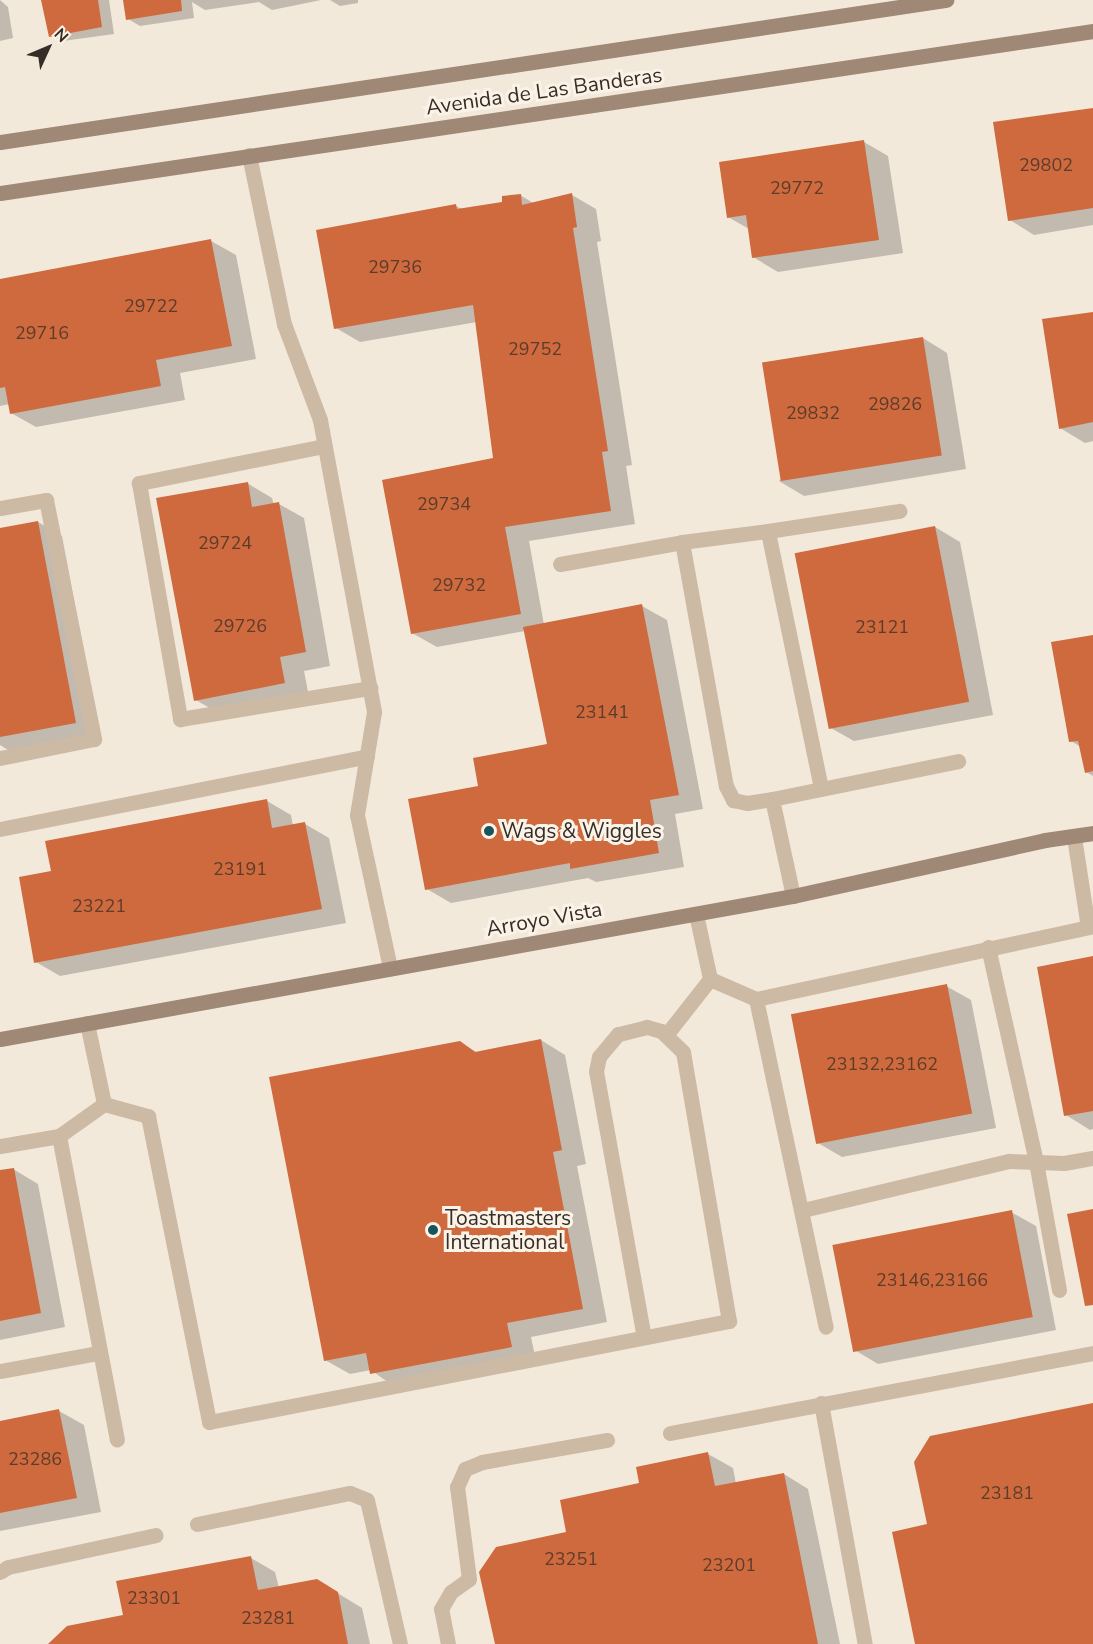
<!DOCTYPE html>
<style>
body{margin:0}
#map{position:relative;width:1093px;height:1644px;overflow:hidden;background:#f3e9da;font-family:"Nunito Sans",sans-serif}
div>[style]{position:absolute}
[style*='--x']{left:calc(var(--x)*1px);top:calc(var(--y)*1px);width:calc(var(--w)*1px);rotate:calc(var(--a)*1deg)}
.shadow>*{inset:0;background:#0003}
.building>*{inset:0;background:#ce6a3d;transform-origin:0 0}
.service>*{height:15px;margin:-7.5px;padding:0 7.5px;transform-origin:7.5px;border-radius:7.5px;background:#ccbaa5}
.secondary>*{height:15px;margin:-7.5px;padding:0 7.5px;transform-origin:7.5px;border-radius:7.5px;background:#a08876}
.dots>*{width:16px;height:16px;translate:-50% -50%;box-sizing:border-box;border:3px solid #fbf3e7;border-radius:50%}
span{translate:-50% -50%;white-space:nowrap;text-align:center;line-height:1.15;-webkit-text-stroke:6px #fbf3e7;paint-order:stroke}
.number-label{font-size:18px;color:#5d3c2c}
.number-label span{-webkit-text-stroke-width:0}
.street-label{font-size:21px;color:#372d27}
.poi-label{font-size:21px;color:#372d27}
.left{translate:0 -50%;text-align:left}
.north{position:absolute;left:18px;top:18px;width:60px;height:60px;-webkit-text-stroke:4px #fbf3e7;paint-order:stroke;rotate:46deg;font-size:16px;font-weight:700;line-height:24px;text-align:center;color:#372d27}
.north::after{content:'';display:block;margin:auto;width:21px;height:27px;background:#372d27;clip-path:polygon(50% 0,100% 100%,50% 72%,0 100%)}
</style>
<div id="map">
<div class="shadow">
<i style="clip-path:polygon(0 0,8px 7px,13px 38px,0 41px)"></i>
<i style="clip-path:polygon(43px 0,109px 0,114px 34px,63px 41px,50px 34px)"></i>
<i style="clip-path:polygon(125px 0,321px 0,272px 10px,259px 2px,205px 10px,192px 2px,194px 18px,140px 26px,128px 19px)"></i>
<i style="clip-path:polygon(330px 0,358px 0,358px 3px,340px 6px)"></i>
<i style="clip-path:polygon(1093px 109px,1093px 225px,1034px 235px,1010px 220px)"></i>
<i style="clip-path:polygon(864px 142px,888px 156px,903px 253px,778px 272px,753px 257px,749px 229px,728px 217px)"></i>
<i style="clip-path:polygon(520px 195px,535px 204px,572px 195px,596px 209px,601px 241px,597px 242px,632px 465px,626px 466px,635px 524px,529px 541px,544px 625px,642px 606px,667px 620px,703px 809px,675px 814px,684px 867px,596px 882px,588px 878px,451px 903px,427px 889px,480px 787px,549px 745px,525px 631px,437px 647px,412px 633px,494px 459px,477px 322px,360px 342px,336px 328px,456px 206px,462px 209px,504px 203px)"></i>
<i style="clip-path:polygon(211px 241px,236px 255px,256px 359px,180px 373px,185px 400px,36px 427px,11px 413px,10px 404px,0 406px,0 280px)"></i>
<i style="clip-path:polygon(1093px 313px,1093px 441px,1085px 443px,1060px 428px)"></i>
<i style="clip-path:polygon(923px 338px,947px 353px,966px 469px,804px 496px,779px 481px)"></i>
<i style="clip-path:polygon(247px 483px,272px 498px,274px 505px,279px 504px,304px 518px,330px 666px,304px 671px,309px 697px,220px 714px,196px 700px)"></i>
<i style="clip-path:polygon(38px 522px,62px 536px,100px 737px,13px 753px,0 745px,0 529px)"></i>
<i style="clip-path:polygon(935px 527px,960px 542px,993px 715px,854px 741px,829px 727px)"></i>
<i style="clip-path:polygon(1093px 636px,1093px 776px,1086px 772px,1081px 747px,1071px 741px)"></i>
<i style="clip-path:polygon(267px 801px,291px 815px,293px 826px,305px 824px,329px 838px,346px 923px,60px 976px,36px 962px,53px 872px)"></i>
<i style="clip-path:polygon(1093px 958px,1093px 1129px,1090px 1130px,1066px 1115px)"></i>
<i style="clip-path:polygon(946px 986px,971px 1000px,996px 1128px,842px 1157px,818px 1143px)"></i>
<i style="clip-path:polygon(541px 1040px,565px 1055px,586px 1164px,577px 1166px,607px 1322px,531px 1337px,536px 1361px,396px 1388px,371px 1370px,350px 1374px,325px 1360px,460px 1042px,478px 1053px)"></i>
<i style="clip-path:polygon(13px 1169px,38px 1184px,65px 1327px,0 1340px,0 1172px)"></i>
<i style="clip-path:polygon(1011px 1212px,1036px 1226px,1056px 1330px,878px 1364px,853px 1349px)"></i>
<i style="clip-path:polygon(59px 1411px,84px 1425px,101px 1512px,0 1531px,0 1422px)"></i>
<i style="clip-path:polygon(708px 1454px,733px 1468px,736px 1484px,784px 1474px,808px 1489px,840px 1644px,497px 1644px,568px 1533px,641px 1484px)"></i>
<i style="clip-path:polygon(251px 1558px,275px 1572px,279px 1588px,316px 1580px,362px 1608px,370px 1644px,50px 1644px,125px 1617px)"></i>
</div>
<div class="building">
<i style="clip-path:polygon(41px 0,98px 0,102px 27px,49px 37px)"></i>
<i style="clip-path:polygon(123px 0,181px 0,182px 11px,126px 20px)"></i>
<i style="clip-path:polygon(1093px 108px,1093px 208px,1008px 221px,993px 122px)"></i>
<i style="clip-path:polygon(864px 140px,879px 240px,752px 258px,746px 215px,727px 218px,719px 162px)"></i>
<i style="clip-path:polygon(572px 193px,577px 227px,573px 228px,608px 451px,602px 452px,611px 511px,505px 527px,521px 614px,411px 634px,382px 480px,493px 458px,473px 305px,334px 329px,316px 230px,456px 204px,457px 209px,502px 202px,502px 196px,521px 194px,522px 205px)"></i>
<i style="clip-path:polygon(211px 239px,232px 346px,156px 360px,161px 386px,10px 414px,5px 387px,0 388px,0 279px)"></i>
<i style="clip-path:polygon(1093px 312px,1093px 422px,1059px 429px,1042px 319px)"></i>
<i style="left:923px;top:337px;width:120px;height:163px;rotate:81deg"></i>
<i style="clip-path:polygon(248px 482px,252px 507px,279px 502px,306px 652px,280px 657px,285px 683px,194px 701px,156px 498px)"></i>
<i style="clip-path:polygon(38px 521px,76px 723px,0 737px,0 528px)"></i>
<i style="left:935px;top:526px;width:179px;height:143px;rotate:79deg"></i>
<i style="clip-path:polygon(642px 604px,679px 795px,650px 800px,659px 853px,570px 869px,570px 863px,425px 890px,408px 799px,478px 786px,473px 758px,547px 744px,523px 627px)"></i>
<i style="clip-path:polygon(1093px 635px,1093px 771px,1085px 773px,1078px 741px,1069px 742px,1051px 642px)"></i>
<i style="clip-path:polygon(267px 799px,272px 828px,305px 822px,322px 909px,34px 963px,19px 877px,51px 871px,45px 841px)"></i>
<i style="clip-path:polygon(1093px 956px,1093px 1111px,1064px 1116px,1037px 967px)"></i>
<i style="left:947px;top:984px;width:132px;height:159px;rotate:79deg"></i>
<i style="clip-path:polygon(541px 1039px,562px 1150px,553px 1152px,583px 1309px,507px 1323px,512px 1347px,370px 1374px,366px 1353px,324px 1361px,269px 1077px,460px 1041px,475px 1052px)"></i>
<i style="clip-path:polygon(14px 1168px,41px 1313px,0 1321px,0 1170px)"></i>
<i style="clip-path:polygon(1093px 1209px,1093px 1305px,1085px 1306px,1067px 1214px)"></i>
<i style="left:1012px;top:1210px;width:109px;height:183px;rotate:79deg"></i>
<i style="clip-path:polygon(1093px 1403px,1093px 1644px,915px 1644px,892px 1532px,927px 1524px,914px 1462px,930px 1436px)"></i>
<i style="clip-path:polygon(59px 1409px,77px 1498px,0 1513px,0 1421px)"></i>
<i style="clip-path:polygon(708px 1452px,715px 1486px,784px 1473px,818px 1644px,495px 1644px,479px 1572px,496px 1547px,566px 1532px,560px 1500px,639px 1483px,636px 1467px)"></i>
<i style="clip-path:polygon(251px 1556px,258px 1590px,317px 1579px,338px 1592px,348px 1644px,48px 1644px,67px 1626px,123px 1615px,116px 1581px)"></i>
</div>
<div class="service">
<i style="--x:249;--y:155;--w:173;--a:78.3"></i>
<i style="--x:284;--y:324;--w:103;--a:69.4"></i>
<i style="--x:320;--y:420;--w:297;--a:79.5"></i>
<i style="--x:374;--y:712;--w:104;--a:99.4"></i>
<i style="--x:357;--y:815;--w:157;--a:77.8"></i>
<i style="--x:324;--y:446;--w:189;--a:168.7"></i>
<i style="--x:139;--y:483;--w:240;--a:80.1"></i>
<i style="--x:180;--y:719;--w:193;--a:-9.3"></i>
<i style="--x:0;--y:508;--w:47;--a:-9.9"></i>
<i style="--x:46;--y:500;--w:244;--a:78.6"></i>
<i style="--x:94;--y:739;--w:96;--a:168.6"></i>
<i style="--x:682;--y:542;--w:87;--a:-7.3"></i>
<i style="--x:560;--y:564;--w:124;--a:-10.2"></i>
<i style="--x:682;--y:542;--w:248;--a:79.8"></i>
<i style="--x:726;--y:786;--w:16;--a:63"></i>
<i style="--x:733;--y:800;--w:14;--a:12"></i>
<i style="--x:747;--y:803;--w:25;--a:-9"></i>
<i style="--x:772;--y:799;--w:99;--a:77.8"></i>
<i style="--x:821;--y:788;--w:262;--a:-101.7"></i>
<i style="--x:768;--y:531;--w:133;--a:-8.7"></i>
<i style="--x:772;--y:799;--w:190;--a:-11.5"></i>
<i style="--x:0;--y:829;--w:374;--a:-11.2"></i>
<i style="--x:1074;--y:837;--w:91;--a:81.2"></i>
<i style="--x:696;--y:914;--w:66;--a:77.8"></i>
<i style="--x:710;--y:979;--w:50;--a:23.5"></i>
<i style="--x:756;--y:999;--w:335;--a:78"></i>
<i style="--x:988;--y:947;--w:220;--a:77.4"></i>
<i style="--x:1036;--y:1162;--w:130;--a:79.8"></i>
<i style="--x:756;--y:999;--w:345;--a:-12.2"></i>
<i style="--x:87;--y:1023;--w:83;--a:78.1"></i>
<i style="--x:104;--y:1104;--w:46;--a:15.3"></i>
<i style="--x:148;--y:1116;--w:312;--a:78.7"></i>
<i style="--x:209;--y:1422;--w:530;--a:-10.99"></i>
<i style="--x:729;--y:1321;--w:273;--a:-99.7"></i>
<i style="--x:683;--y:1052;--w:30;--a:-136"></i>
<i style="--x:661;--y:1031;--w:15;--a:-164"></i>
<i style="--x:647;--y:1027;--w:30;--a:166"></i>
<i style="--x:618;--y:1034;--w:30;--a:130"></i>
<i style="--x:599;--y:1057;--w:14;--a:102"></i>
<i style="--x:596;--y:1071;--w:270;--a:79.8"></i>
<i style="--x:666;--y:1035;--w:71;--a:-51.8"></i>
<i style="--x:59;--y:1136;--w:309;--a:79.2"></i>
<i style="--x:0;--y:1146;--w:60;--a:-9.6"></i>
<i style="--x:59;--y:1136;--w:55;--a:-35.4"></i>
<i style="--x:803;--y:1210;--w:212;--a:-13.4"></i>
<i style="--x:1009;--y:1161;--w:55;--a:2.1"></i>
<i style="--x:1064;--y:1163;--w:29;--a:-10"></i>
<i style="--x:0;--y:1371;--w:100;--a:-10.4"></i>
<i style="--x:821;--y:1403;--w:245;--a:79.7"></i>
<i style="--x:670;--y:1433;--w:430;--a:-10.7"></i>
<i style="--x:197;--y:1524;--w:156;--a:-11.5"></i>
<i style="--x:350;--y:1493;--w:18;--a:22"></i>
<i style="--x:367;--y:1500;--w:148;--a:77.1"></i>
<i style="--x:0;--y:1572;--w:9;--a:-32"></i>
<i style="--x:8;--y:1567;--w:151;--a:-12.2"></i>
<i style="--x:448;--y:1644;--w:36;--a:-101"></i>
<i style="--x:441;--y:1609;--w:20;--a:-60"></i>
<i style="--x:451;--y:1592;--w:22;--a:-36"></i>
<i style="--x:469;--y:1579;--w:93;--a:-97.4"></i>
<i style="--x:457;--y:1487;--w:20;--a:-66"></i>
<i style="--x:465;--y:1469;--w:18;--a:-22"></i>
<i style="--x:482;--y:1462;--w:127;--a:-10"></i>
</div>
<div class="secondary">
<i style="--x:0;--y:142;--w:957;--a:-8.54"></i>
<i style="--x:0;--y:193;--w:1105;--a:-8.43"></i>
<i style="--x:0;--y:1039;--w:806;--a:-10.22"></i>
<i style="--x:793;--y:896;--w:258;--a:-12.5"></i>
<i style="--x:1045;--y:840;--w:49;--a:-8.3"></i>
</div>
<div class="dots">
<i style="left:489px;top:831px;background:#19535c"></i>
<i style="left:433px;top:1230px;background:#19535c"></i>
</div>
<div class="number-label">
<span style="left:1046px;top:165px">29802</span>
<span style="left:797px;top:188px">29772</span>
<span style="left:395px;top:267px">29736</span>
<span style="left:151px;top:306px">29722</span>
<span style="left:42px;top:333px">29716</span>
<span style="left:535px;top:349px">29752</span>
<span style="left:895px;top:404px">29826</span>
<span style="left:813px;top:413px">29832</span>
<span style="left:444px;top:504px">29734</span>
<span style="left:225px;top:543px">29724</span>
<span style="left:459px;top:585px">29732</span>
<span style="left:240px;top:626px">29726</span>
<span style="left:882px;top:627px">23121</span>
<span style="left:602px;top:712px">23141</span>
<span style="left:240px;top:869px">23191</span>
<span style="left:99px;top:906px">23221</span>
<span style="left:882px;top:1064px">23132,23162</span>
<span style="left:932px;top:1280px">23146,23166</span>
<span style="left:35px;top:1459px">23286</span>
<span style="left:1007px;top:1493px">23181</span>
<span style="left:571px;top:1559px">23251</span>
<span style="left:729px;top:1565px">23201</span>
<span style="left:154px;top:1598px">23301</span>
<span style="left:268px;top:1618px">23281</span>
</div>
<div class="street-label">
<span style="left:544px;top:91px;rotate:-8deg">Avenida de Las Banderas</span>
<span style="left:544px;top:919px;rotate:-10deg">Arroyo Vista</span>
</div>
<div class="poi-label">
<span class="left" style="left:501px;top:831px">Wags &amp; Wiggles</span>
<span class="left" style="left:445px;top:1230px">Toastmasters<br>International</span>
</div>
<div class="north">N</div>
</div>
